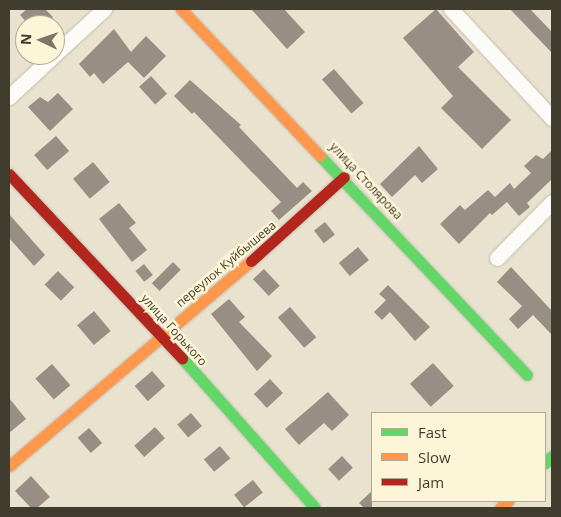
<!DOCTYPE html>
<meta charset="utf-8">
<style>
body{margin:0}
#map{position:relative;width:561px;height:517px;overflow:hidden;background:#e8e2ce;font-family:"Open Sans",sans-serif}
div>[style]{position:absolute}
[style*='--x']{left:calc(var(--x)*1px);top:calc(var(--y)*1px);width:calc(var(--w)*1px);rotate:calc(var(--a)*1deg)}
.building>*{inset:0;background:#988e84;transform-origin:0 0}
.roads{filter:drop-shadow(0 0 1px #c1bdad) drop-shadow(0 0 1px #c1bdad)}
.street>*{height:15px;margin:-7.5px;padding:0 7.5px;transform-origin:7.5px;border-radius:7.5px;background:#fcfbf8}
.fast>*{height:11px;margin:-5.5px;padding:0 5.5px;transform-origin:5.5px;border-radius:5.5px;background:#63d668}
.slow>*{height:11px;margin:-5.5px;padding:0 5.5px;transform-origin:5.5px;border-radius:5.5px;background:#ff974d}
.jam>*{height:11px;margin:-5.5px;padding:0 5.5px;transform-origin:5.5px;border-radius:5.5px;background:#b3261e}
span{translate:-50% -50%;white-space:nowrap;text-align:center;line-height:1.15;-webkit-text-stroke:5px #fdf5d8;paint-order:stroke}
.street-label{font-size:12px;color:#413d2e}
.frame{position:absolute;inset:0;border:10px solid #413d2e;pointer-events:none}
.legend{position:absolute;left:371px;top:412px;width:175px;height:90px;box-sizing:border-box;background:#fdf5d8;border:1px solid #b2ab94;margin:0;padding:6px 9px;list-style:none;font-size:15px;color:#413d2e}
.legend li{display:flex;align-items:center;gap:10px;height:25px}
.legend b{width:25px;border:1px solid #b2ab94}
.north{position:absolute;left:15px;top:15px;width:50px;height:50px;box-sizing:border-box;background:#fdf5d8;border:1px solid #b2ab94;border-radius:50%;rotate:273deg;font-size:14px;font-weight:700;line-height:20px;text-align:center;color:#413d2e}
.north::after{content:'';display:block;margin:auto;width:18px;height:22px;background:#7b7766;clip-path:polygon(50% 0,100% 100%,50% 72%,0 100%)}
</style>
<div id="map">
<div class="building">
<i style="clip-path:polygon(27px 9px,45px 9px,53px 17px,44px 25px,29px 25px,20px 15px)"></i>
<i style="clip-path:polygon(251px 9px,284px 9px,305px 32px,287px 49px)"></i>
<i style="clip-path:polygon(436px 9px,474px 52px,458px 67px,511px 120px,482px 149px,441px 108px,453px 96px,403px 38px)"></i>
<i style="clip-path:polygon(510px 9px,530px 9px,552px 32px,552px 53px)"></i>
<i style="clip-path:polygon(114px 29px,131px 52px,146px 36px,166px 56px,144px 78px,128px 62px,103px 84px,94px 73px,90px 77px,79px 64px)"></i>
<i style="left:334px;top:69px;width:45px;height:16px;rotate:49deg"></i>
<i style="left:151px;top:76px;width:24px;height:16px;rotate:48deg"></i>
<i style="clip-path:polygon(190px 80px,241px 125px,239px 127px,297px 188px,303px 182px,312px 191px,279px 220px,271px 211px,281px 202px,194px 112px,192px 114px,174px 96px)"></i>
<i style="clip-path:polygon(58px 93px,73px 109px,50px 131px,28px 107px,40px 97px,48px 102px)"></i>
<i style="left:56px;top:136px;width:20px;height:29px;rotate:49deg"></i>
<i style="clip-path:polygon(419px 146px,438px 169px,422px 183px,415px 175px,392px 197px,380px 184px)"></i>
<i style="clip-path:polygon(552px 150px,552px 179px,527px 203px,530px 207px,519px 216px,507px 202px,492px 215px,490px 213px,459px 244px,440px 224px,460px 205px,465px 210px,488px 190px,495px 197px,510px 183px,514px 189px,531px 173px,524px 166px,536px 155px,543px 159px)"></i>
<i style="left:93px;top:162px;width:26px;height:26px;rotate:50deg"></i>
<i style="clip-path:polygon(119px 203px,136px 223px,129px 228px,147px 250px,132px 262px,99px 219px)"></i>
<i style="clip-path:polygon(9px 214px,45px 255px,34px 266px,9px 238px)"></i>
<i style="left:325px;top:222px;width:16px;height:14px;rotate:52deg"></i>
<i style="left:358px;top:247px;width:17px;height:25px;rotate:50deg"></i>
<i style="left:173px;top:262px;width:11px;height:30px;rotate:45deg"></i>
<i style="left:144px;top:264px;width:14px;height:11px;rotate:51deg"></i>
<i style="clip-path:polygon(511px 267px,552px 311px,552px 335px,533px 315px,518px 329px,509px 319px,522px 306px,497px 282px)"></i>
<i style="left:264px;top:269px;width:23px;height:15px;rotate:47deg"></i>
<i style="left:58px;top:271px;width:23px;height:19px;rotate:45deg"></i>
<i style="clip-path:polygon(388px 285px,430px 327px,415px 341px,390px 312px,382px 320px,374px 312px,386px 300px,379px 294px)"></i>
<i style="clip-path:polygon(229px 299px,245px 317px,239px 322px,272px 356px,257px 371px,211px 314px)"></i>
<i style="left:290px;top:307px;width:40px;height:16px;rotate:49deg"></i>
<i style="left:94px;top:311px;width:26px;height:22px;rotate:50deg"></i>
<i style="left:433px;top:363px;width:31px;height:31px;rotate:48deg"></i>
<i style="left:52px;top:364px;width:28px;height:22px;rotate:49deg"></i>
<i style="left:152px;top:371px;width:20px;height:23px;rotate:49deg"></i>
<i style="left:270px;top:379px;width:19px;height:22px;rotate:47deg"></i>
<i style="clip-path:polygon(328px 392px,349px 415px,332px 431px,324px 423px,299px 445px,285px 429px)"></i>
<i style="clip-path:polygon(9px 398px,26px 419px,9px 433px)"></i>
<i style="left:191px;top:413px;width:17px;height:18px;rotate:50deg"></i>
<i style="left:155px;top:427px;width:15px;height:28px;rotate:48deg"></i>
<i style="left:89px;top:428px;width:20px;height:15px;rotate:49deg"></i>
<i style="left:220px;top:446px;width:16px;height:21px;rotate:50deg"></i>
<i style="left:342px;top:456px;width:16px;height:19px;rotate:47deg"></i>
<i style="clip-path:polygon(31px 476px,50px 497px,37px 508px,31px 508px,15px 491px)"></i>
<i style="left:253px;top:480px;width:16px;height:24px;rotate:52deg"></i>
<i style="clip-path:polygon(372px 491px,372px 508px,364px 508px,359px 503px)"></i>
</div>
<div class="roads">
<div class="street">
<i style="--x:451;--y:9;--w:149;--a:47.2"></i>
<i style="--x:55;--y:54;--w:67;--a:-42.6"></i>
<i style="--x:9;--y:97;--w:62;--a:-43"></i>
<i style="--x:497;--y:258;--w:78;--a:-45.5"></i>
</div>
<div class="fast">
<i style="--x:320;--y:156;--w:301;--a:46.6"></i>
<i style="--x:182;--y:358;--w:200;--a:48.4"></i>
<i style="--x:545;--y:463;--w:10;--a:-45"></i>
</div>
<div class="slow">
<i style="--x:181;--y:9;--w:202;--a:46.6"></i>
<i style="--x:9;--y:466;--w:317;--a:-40.3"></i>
<i style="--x:500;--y:508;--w:11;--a:-41"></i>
</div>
<div class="jam">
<i style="--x:9;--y:174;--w:253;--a:46.8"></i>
<i style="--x:251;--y:261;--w:125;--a:-42.1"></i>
</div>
</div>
<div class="street-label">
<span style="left:366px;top:181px;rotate:47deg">улица Столярова</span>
<span style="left:226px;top:264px;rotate:-40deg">переулок Куйбышева</span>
<span style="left:174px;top:330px;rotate:48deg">улица Горького</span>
</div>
<div class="frame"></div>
<ul class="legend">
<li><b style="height:6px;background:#63d668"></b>Fast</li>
<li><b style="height:6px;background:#ff974d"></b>Slow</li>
<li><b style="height:6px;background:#b3261e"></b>Jam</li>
</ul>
<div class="north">N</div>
</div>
